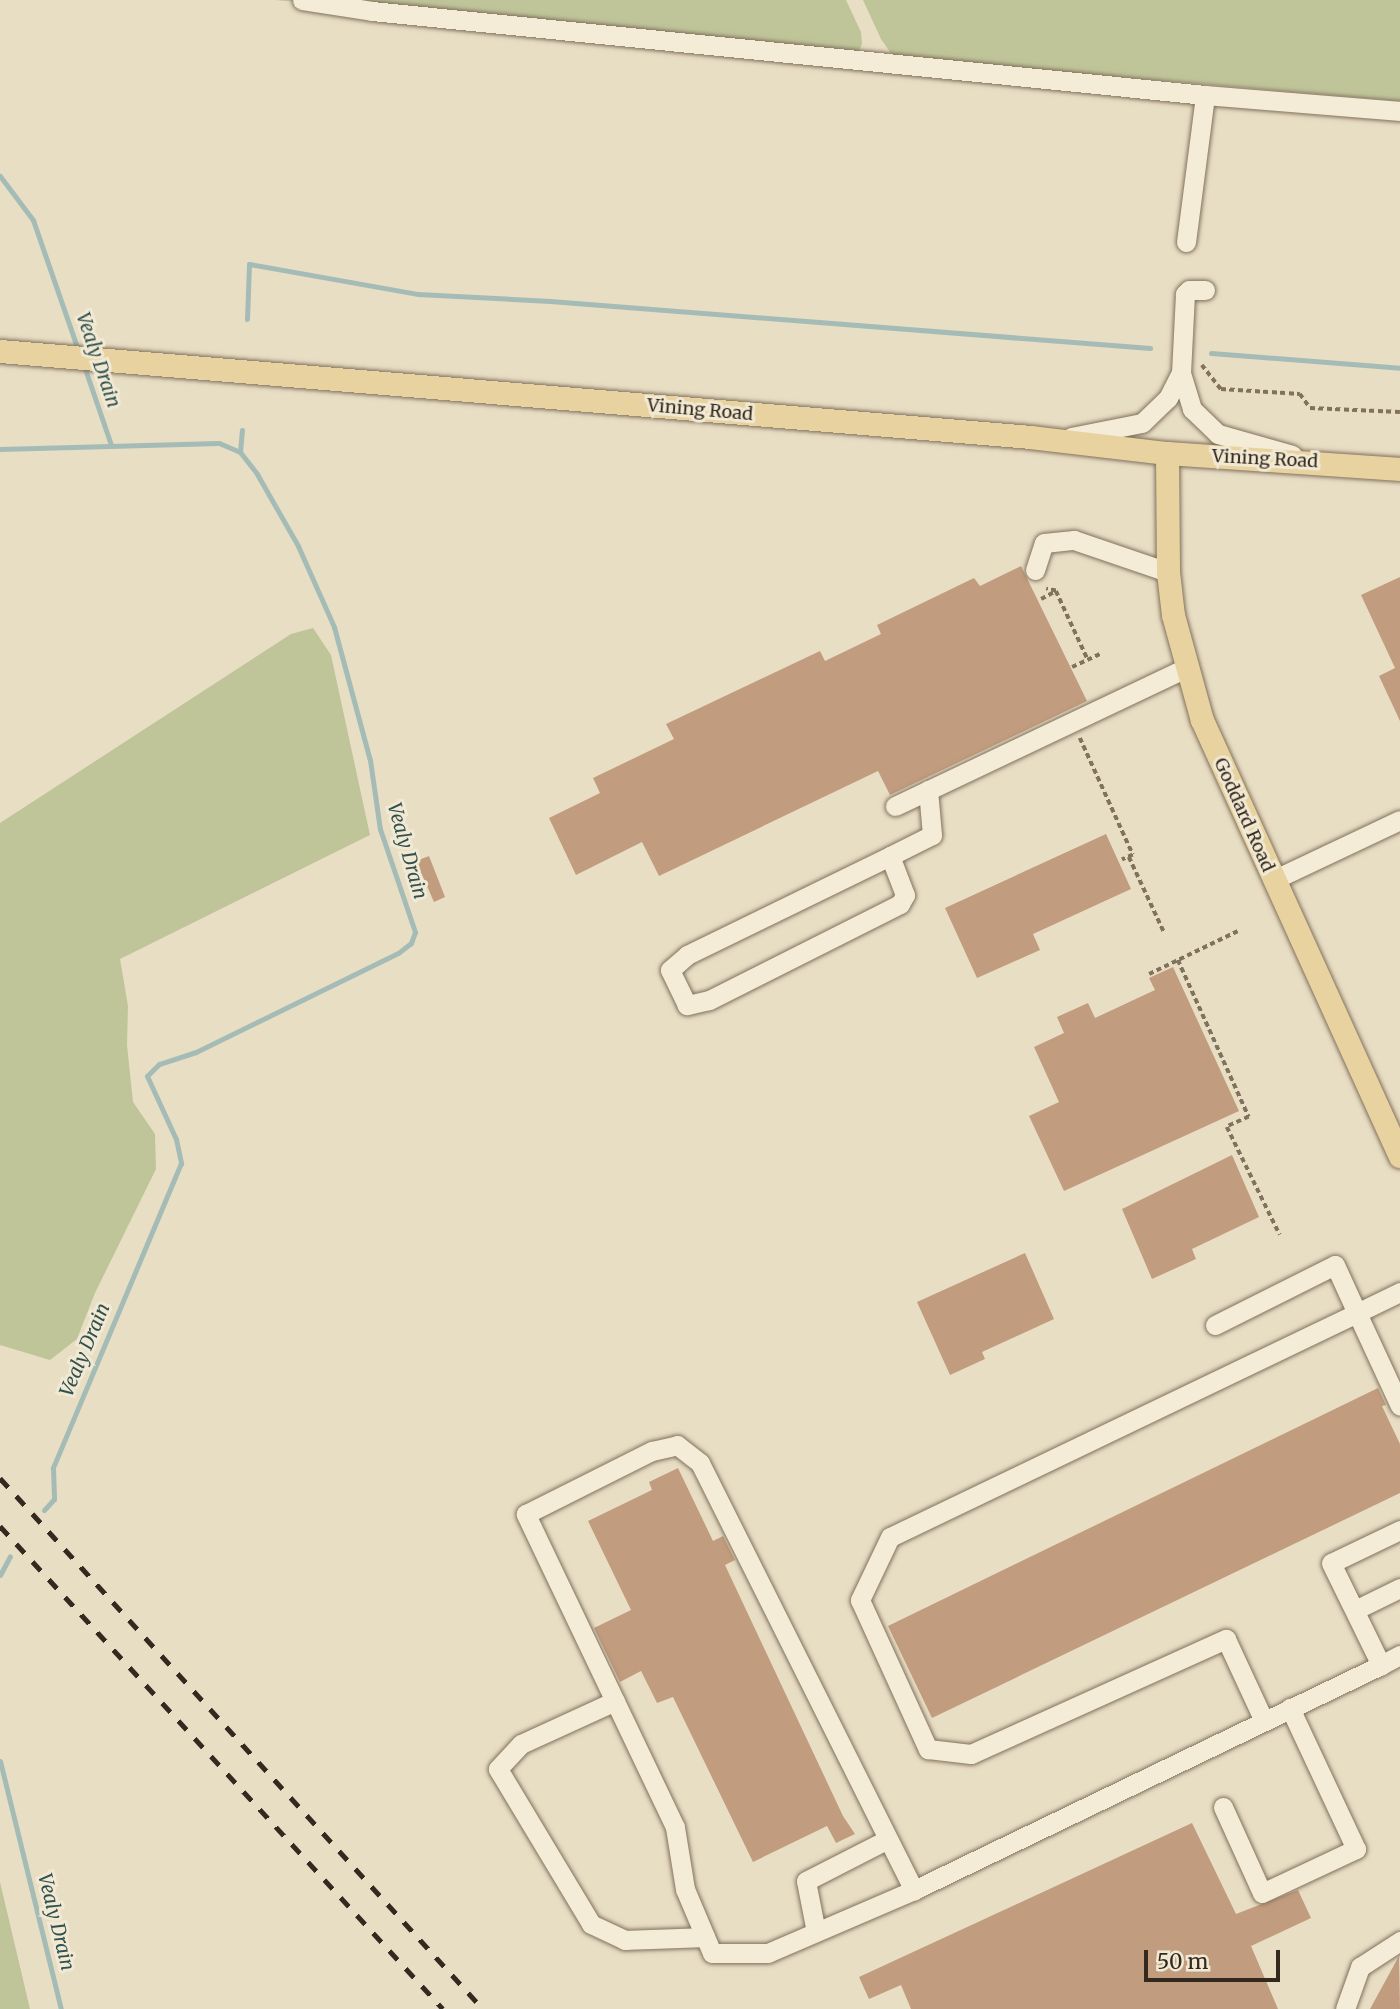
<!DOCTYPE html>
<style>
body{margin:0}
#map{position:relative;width:1400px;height:2009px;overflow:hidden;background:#e8dec4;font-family:Merriweather,serif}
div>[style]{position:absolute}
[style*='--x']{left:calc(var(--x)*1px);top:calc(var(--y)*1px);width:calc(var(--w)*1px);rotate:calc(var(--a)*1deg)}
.green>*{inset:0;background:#bfc599}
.stream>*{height:5px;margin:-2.5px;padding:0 2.5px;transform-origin:2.5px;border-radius:2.5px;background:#a5bcb6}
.building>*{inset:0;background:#c29c7e}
.path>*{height:3.5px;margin-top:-1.75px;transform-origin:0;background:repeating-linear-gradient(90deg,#81715d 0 5px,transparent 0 8.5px)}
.roads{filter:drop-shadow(0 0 2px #81715d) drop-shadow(0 0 2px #81715d)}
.minor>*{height:19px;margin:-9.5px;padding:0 9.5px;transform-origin:9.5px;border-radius:9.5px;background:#f4ecd6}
.major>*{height:23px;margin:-11.5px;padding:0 11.5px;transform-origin:11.5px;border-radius:11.5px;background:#e8d3a0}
.rail>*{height:5px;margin-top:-2.5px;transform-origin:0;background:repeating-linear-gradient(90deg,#33291f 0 12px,transparent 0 24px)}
span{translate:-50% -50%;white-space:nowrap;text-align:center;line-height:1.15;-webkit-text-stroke:6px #f1e9d3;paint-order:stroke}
.street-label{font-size:18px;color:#33291f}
.water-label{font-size:19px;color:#30514f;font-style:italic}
.scale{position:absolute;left:1144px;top:1950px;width:136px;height:32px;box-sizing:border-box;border:4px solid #33291f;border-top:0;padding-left:9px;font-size:21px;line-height:24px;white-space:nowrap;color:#33291f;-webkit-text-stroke:5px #f1e9d3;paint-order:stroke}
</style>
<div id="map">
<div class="green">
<i style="clip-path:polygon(275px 0,846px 0,861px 32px,862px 44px,857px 55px)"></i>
<i style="clip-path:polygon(863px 0,1400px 0,1400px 101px,894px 58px,881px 39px)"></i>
<i style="clip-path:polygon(313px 628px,331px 655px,370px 835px,120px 959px,128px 1006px,127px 1045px,133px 1102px,155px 1134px,156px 1169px,95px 1293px,77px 1339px,50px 1360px,0 1345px,0 823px,291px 634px)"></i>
<i style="clip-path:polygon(0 1882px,30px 2009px,0 2009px)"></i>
</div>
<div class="stream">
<i style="--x:0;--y:176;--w:55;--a:53.1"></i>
<i style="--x:33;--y:220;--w:138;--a:70.9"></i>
<i style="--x:247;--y:319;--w:55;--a:-87.9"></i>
<i style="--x:249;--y:264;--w:172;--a:10.1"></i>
<i style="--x:418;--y:294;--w:132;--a:3"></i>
<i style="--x:550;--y:301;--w:602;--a:4.48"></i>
<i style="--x:1211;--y:353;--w:190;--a:4.5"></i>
<i style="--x:84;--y:366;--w:83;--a:71.1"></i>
<i style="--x:0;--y:449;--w:219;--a:-1.6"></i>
<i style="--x:219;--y:443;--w:23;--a:23"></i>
<i style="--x:240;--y:452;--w:28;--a:52"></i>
<i style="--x:257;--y:474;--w:83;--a:60.3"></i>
<i style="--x:298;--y:546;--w:89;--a:66"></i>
<i style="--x:334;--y:627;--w:138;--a:74.9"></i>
<i style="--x:370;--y:760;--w:70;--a:81.8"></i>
<i style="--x:380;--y:829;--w:109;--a:71.2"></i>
<i style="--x:415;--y:932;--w:12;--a:110"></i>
<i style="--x:411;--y:943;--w:16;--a:142"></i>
<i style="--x:398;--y:953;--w:225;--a:153.9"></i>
<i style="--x:196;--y:1052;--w:39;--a:162"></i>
<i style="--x:159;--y:1064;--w:17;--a:135"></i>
<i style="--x:147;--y:1076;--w:69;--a:65.3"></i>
<i style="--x:176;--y:1139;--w:25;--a:78"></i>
<i style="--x:181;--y:1163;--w:331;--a:112.8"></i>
<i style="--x:53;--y:1468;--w:31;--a:88"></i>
<i style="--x:54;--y:1499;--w:15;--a:132"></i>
<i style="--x:240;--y:452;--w:22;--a:-85"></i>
<i style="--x:0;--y:1575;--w:21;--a:-62"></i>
<i style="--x:0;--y:1761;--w:255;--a:76.2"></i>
</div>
<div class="building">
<i style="clip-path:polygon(1021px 566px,1087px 701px,890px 795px,878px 771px,659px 876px,642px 842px,576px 875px,549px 818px,600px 793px,593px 778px,674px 739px,666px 724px,820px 651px,825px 661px,881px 634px,877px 625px,974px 578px,980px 586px)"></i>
<i style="clip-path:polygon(1400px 577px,1400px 721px,1379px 676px,1395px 668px,1361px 595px)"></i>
<i style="clip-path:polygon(1106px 834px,1131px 889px,1033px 934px,1040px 950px,977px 978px,945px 908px)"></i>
<i style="clip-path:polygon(429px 856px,445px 897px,434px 902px,416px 861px)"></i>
<i style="clip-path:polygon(1173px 967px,1239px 1111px,1064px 1191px,1029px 1116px,1059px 1102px,1034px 1047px,1064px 1033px,1057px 1017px,1088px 1003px,1095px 1018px,1155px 990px,1149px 978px)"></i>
<i style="clip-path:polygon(1232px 1155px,1259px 1217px,1192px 1249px,1196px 1259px,1152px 1279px,1122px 1209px)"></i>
<i style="clip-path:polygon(1025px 1253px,1054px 1319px,982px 1352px,985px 1359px,950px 1375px,917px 1302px)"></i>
<i style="clip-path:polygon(1378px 1388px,1386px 1405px,1382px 1406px,1400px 1444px,1400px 1493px,932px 1718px,888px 1626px)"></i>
<i style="clip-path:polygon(678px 1468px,713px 1541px,723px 1536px,735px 1560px,725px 1565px,843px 1816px,855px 1834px,836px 1843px,827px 1826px,753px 1862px,673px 1697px,657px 1703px,641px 1671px,620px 1682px,594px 1628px,631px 1610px,588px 1521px,652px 1490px,649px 1482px)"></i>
<i style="clip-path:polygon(1192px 1823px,1236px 1914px,1298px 1890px,1311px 1918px,1251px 1946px,1278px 2009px,911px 2009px,901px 1985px,869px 1999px,859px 1977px)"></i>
<i style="clip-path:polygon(1399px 1956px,1400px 2009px,1370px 2009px)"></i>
</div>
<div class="path">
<i style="--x:1202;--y:365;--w:31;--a:52"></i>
<i style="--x:1221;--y:389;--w:79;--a:3.6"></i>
<i style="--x:1300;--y:394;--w:17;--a:54"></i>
<i style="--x:1310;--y:408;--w:90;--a:2.5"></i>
<i style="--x:1056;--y:591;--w:76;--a:65.1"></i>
<i style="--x:1041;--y:599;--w:17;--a:-28"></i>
<i style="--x:1056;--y:591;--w:10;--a:-169"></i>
<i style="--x:1072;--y:667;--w:31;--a:-25"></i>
<i style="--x:1080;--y:738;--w:128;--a:65.6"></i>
<i style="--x:1133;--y:855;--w:12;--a:156"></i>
<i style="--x:1129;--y:857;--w:83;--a:65"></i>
<i style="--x:1178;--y:960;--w:172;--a:65.7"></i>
<i style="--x:1249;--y:1117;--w:24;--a:156"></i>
<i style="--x:1227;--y:1127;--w:120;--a:63.9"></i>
<i style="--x:1149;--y:974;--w:99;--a:-25.8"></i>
</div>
<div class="roads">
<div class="minor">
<i style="--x:302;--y:0;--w:71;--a:8.9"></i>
<i style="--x:372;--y:11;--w:837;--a:5.76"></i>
<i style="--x:1205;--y:95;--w:196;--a:4.7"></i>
<i style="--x:1186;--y:242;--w:148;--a:-82.6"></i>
<i style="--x:1205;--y:290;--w:16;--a:180"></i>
<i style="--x:1189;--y:290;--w:6;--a:135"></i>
<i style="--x:1185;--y:294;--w:79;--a:92.9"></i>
<i style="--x:1181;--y:373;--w:38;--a:73"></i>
<i style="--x:1192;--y:409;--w:36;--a:44"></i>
<i style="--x:1218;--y:434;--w:77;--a:15.8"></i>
<i style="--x:1071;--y:437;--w:72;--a:-11.2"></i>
<i style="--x:1142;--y:423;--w:36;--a:-44"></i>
<i style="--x:1168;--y:398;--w:28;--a:-63"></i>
<i style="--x:1035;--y:570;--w:28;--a:-72"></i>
<i style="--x:1044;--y:543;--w:30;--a:-6"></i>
<i style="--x:1074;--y:540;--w:99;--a:18.8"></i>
<i style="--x:895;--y:806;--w:322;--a:-25.4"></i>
<i style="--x:890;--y:856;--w:42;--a:69"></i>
<i style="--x:905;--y:895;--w:10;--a:119"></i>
<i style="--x:900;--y:904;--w:214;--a:153.3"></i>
<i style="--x:709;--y:1000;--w:23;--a:167"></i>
<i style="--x:687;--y:1005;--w:39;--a:-116"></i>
<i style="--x:670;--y:970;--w:23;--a:-41"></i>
<i style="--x:687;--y:955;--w:226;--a:-26"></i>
<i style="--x:890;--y:856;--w:47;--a:-26.6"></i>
<i style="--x:932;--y:835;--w:45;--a:-95.1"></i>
<i style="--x:1273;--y:880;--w:140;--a:-25.3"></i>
<i style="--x:1400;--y:1292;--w:48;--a:154"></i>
<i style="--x:1357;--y:1313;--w:102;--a:65.2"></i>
<i style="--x:1215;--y:1325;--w:134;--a:-26.6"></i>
<i style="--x:1335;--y:1265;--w:53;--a:65.4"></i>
<i style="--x:1357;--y:1313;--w:518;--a:154.37"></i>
<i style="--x:890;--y:1537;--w:70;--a:115.5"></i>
<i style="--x:860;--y:1600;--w:164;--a:65.5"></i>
<i style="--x:928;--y:1749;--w:43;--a:6.6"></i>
<i style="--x:971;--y:1754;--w:280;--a:-24.3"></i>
<i style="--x:1226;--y:1639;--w:90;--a:65.1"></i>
<i style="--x:1400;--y:1530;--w:76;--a:154.4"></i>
<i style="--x:1331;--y:1563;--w:114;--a:63.9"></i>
<i style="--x:1381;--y:1665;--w:21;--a:-28"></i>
<i style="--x:1355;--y:1610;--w:50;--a:-26.1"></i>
<i style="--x:615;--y:1701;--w:103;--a:155.4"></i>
<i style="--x:521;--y:1744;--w:34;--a:133"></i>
<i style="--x:498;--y:1769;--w:181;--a:59"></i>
<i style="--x:591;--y:1924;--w:38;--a:25"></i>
<i style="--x:625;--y:1940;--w:80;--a:-2.1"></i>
<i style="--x:1223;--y:1807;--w:94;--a:65.6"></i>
<i style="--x:1262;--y:1893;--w:104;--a:-25.1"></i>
<i style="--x:1356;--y:1849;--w:156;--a:-115.1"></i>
<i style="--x:914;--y:1890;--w:159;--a:156.7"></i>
<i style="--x:768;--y:1953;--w:56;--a:180"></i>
<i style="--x:712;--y:1953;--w:69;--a:-112.9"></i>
<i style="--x:685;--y:1889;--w:63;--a:-99.2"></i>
<i style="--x:675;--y:1827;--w:347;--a:-115.5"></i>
<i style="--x:526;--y:1514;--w:141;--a:-26.6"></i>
<i style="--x:652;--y:1451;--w:26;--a:-13"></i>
<i style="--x:677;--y:1445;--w:29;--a:38"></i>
<i style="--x:700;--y:1463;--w:478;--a:63.4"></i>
<i style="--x:914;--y:1890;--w:518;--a:-25.72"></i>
<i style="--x:816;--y:1932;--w:52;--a:-101.1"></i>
<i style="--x:806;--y:1881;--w:92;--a:-27.1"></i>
<i style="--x:1345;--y:2009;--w:45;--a:-70.3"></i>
<i style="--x:1360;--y:1967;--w:48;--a:-33"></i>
</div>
<div class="major">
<i style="--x:0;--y:351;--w:1034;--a:4.77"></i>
<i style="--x:1030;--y:437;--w:138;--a:6.7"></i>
<i style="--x:1167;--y:453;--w:234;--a:3.9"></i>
<i style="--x:1167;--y:453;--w:119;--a:89.5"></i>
<i style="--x:1168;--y:572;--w:43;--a:83.4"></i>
<i style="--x:1173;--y:615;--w:109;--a:74.6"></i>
<i style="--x:1202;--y:720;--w:479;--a:65.6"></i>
</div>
</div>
<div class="rail">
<i style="--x:0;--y:1478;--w:718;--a:47.71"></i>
<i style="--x:0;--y:1526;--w:655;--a:47.47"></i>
</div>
<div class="street-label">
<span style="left:700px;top:410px;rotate:5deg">Vining Road</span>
<span style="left:1265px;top:459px;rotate:3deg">Vining Road</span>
<span style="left:1244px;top:815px;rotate:66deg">Goddard Road</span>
</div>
<div class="water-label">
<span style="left:98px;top:360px;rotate:71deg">Vealy Drain</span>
<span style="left:407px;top:851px;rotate:74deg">Vealy Drain</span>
<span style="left:85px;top:1350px;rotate:-67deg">Vealy Drain</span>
<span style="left:56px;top:1922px;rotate:76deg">Vealy Drain</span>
</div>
<div class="scale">50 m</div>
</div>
